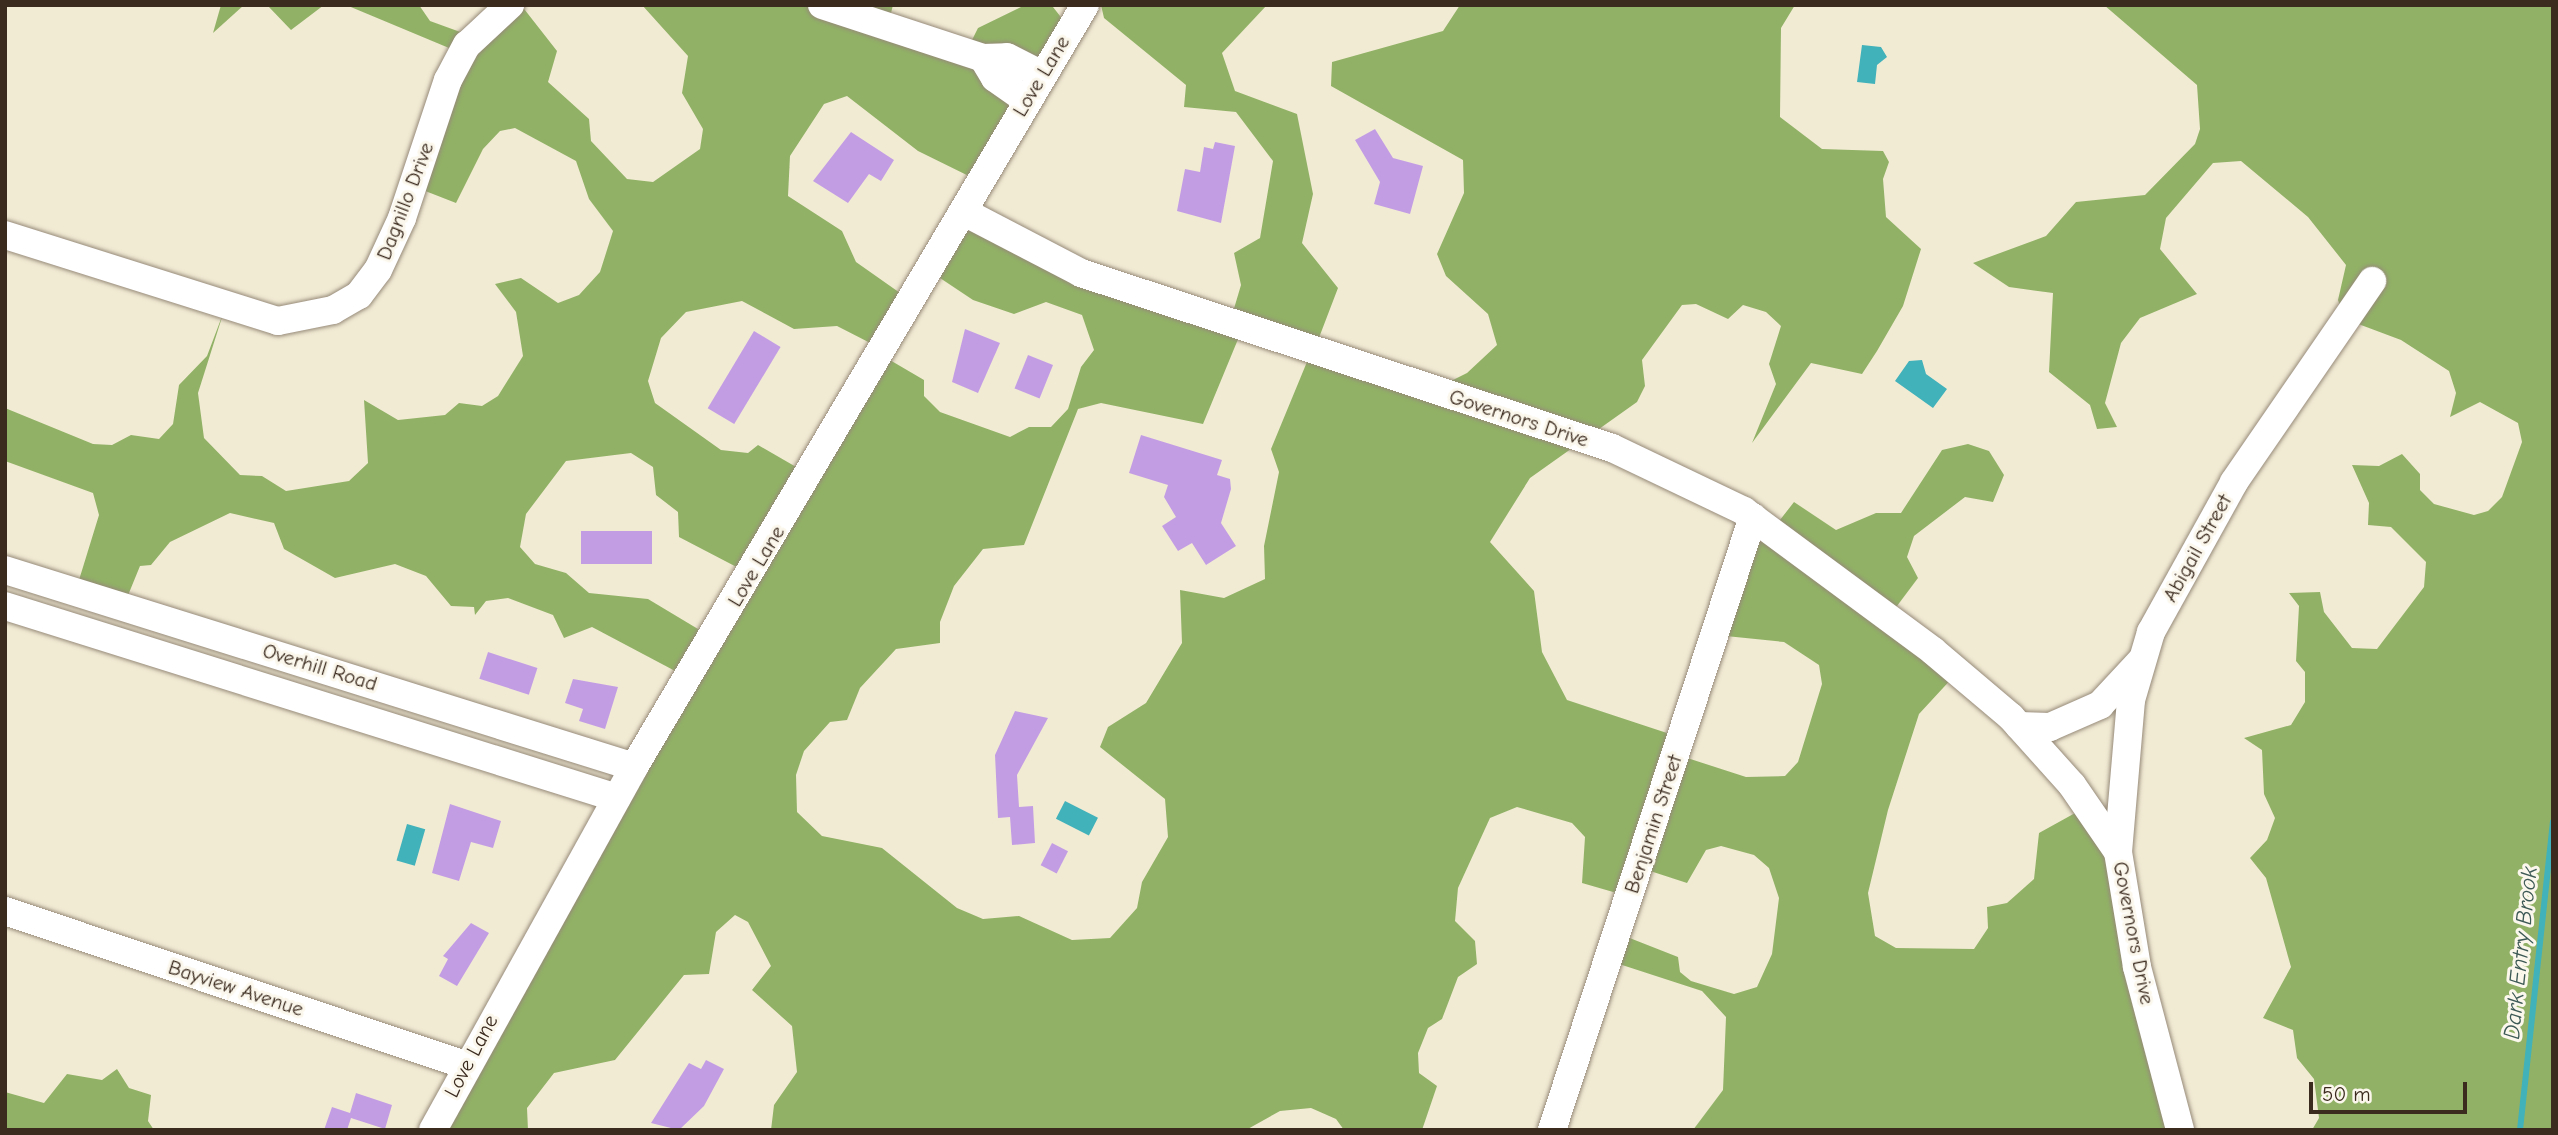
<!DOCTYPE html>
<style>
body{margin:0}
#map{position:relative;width:2558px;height:1135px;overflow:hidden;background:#f2ebd4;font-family:"Comic Neue",sans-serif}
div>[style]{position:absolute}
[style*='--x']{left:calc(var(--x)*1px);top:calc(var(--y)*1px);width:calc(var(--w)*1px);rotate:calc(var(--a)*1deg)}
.forest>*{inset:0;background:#91b266}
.water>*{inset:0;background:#41b1ba;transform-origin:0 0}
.stream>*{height:6px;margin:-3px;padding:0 3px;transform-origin:3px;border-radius:3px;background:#41b1ba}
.building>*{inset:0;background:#c39de4;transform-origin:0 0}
.roads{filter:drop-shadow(0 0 2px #968a79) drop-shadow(0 0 2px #968a79)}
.minor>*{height:28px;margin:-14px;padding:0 14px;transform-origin:14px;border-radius:14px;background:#fff}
span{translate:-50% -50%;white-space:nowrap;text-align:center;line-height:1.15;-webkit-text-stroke:6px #fbf7ec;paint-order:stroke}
.street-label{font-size:21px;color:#3b2a1e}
.water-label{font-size:23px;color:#3d5955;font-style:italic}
.frame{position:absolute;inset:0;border:7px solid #3b2a1e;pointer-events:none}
.scale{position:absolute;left:2309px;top:1082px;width:158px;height:32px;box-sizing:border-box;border:4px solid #3b2a1e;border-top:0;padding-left:9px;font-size:21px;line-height:24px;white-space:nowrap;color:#3b2a1e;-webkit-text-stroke:5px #fbf7ec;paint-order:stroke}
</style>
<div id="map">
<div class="forest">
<i style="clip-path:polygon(221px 5px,244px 5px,213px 33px)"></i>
<i style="clip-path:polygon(258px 5px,324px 5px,291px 30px,268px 6px)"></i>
<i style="clip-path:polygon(evenodd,346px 5px,419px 5px,430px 21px,474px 37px,521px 5px,557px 51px,548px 82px,589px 119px,591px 141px,627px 179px,653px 182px,700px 149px,703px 129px,682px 93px,688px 56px,642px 5px,893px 5px,888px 25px,965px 54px,978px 28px,1021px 7px,1053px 7px,1074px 34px,983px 183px,918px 151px,847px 96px,824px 104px,790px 156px,788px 196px,842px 231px,856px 262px,910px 300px,882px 349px,837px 326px,794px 329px,742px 301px,686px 312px,661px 338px,648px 381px,655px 403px,721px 450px,748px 453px,758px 445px,810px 475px,883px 356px,924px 380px,924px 396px,940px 412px,1010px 437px,1029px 427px,1051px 427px,1068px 409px,1081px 367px,1094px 350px,1082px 315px,1046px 302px,1014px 314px,973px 300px,934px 274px,964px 220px,1230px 322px,1241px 285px,1234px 253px,1260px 238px,1273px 161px,1236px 112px,1184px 107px,1186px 85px,1104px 18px,1101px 5px,1267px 5px,1222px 53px,1235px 91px,1297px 114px,1313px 194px,1302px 243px,1338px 288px,1312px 356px,1427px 393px,1467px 373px,1497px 345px,1488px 314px,1446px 276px,1437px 254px,1464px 193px,1463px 160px,1331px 86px,1332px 62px,1443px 31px,1460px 5px,1795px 5px,1781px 28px,1780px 117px,1822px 149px,1883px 151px,1889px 162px,1883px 179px,1886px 217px,1921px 249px,1903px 306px,1877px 351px,1862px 374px,1811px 363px,1752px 443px,1776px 384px,1769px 364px,1781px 326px,1766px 312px,1743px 305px,1728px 319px,1696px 304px,1682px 305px,1642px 360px,1645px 386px,1637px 402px,1530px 478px,1490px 542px,1534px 591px,1542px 652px,1567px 700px,1679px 737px,1678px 755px,1746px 777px,1785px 776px,1798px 762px,1822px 684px,1819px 665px,1784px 642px,1716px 635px,1753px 523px,1773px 529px,1794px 502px,1836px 530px,1876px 513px,1901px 513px,1942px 450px,1968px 444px,1989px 451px,2004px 475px,1993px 502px,1965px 497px,1914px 536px,1907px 557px,1918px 578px,1888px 618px,1955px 675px,1919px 714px,1888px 810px,1868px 893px,1875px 936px,1896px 948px,1974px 949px,1988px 928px,1987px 907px,2007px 903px,2034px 879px,2039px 833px,2086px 807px,2116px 849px,2179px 1130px,1693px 1130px,1723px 1090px,1726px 1017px,1702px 991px,1619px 964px,1622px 935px,1678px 957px,1680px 972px,1691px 981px,1734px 994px,1757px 987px,1772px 954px,1779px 898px,1769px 868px,1754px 855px,1721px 846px,1706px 850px,1687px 883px,1641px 868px,1627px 896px,1582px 883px,1585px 837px,1572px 823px,1517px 807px,1490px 818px,1458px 888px,1455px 921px,1475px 941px,1477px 964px,1458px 977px,1442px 1019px,1428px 1028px,1418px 1053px,1419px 1073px,1437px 1086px,1422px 1130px,1344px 1130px,1336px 1119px,1311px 1108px,1280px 1111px,1246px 1130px,771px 1130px,774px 1105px,797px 1072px,792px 1026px,752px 990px,771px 966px,748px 922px,735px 915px,716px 932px,709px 974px,684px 975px,615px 1060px,554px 1073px,527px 1108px,528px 1130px,435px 1130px,677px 672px,592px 627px,564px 638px,553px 615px,508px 598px,486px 601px,475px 615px,474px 607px,451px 606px,426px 576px,395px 564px,335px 578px,284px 549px,274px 523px,230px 513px,170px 542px,151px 565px,140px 566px,122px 610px,75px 593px,99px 515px,93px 493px,5px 461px,5px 408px,93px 444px,112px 445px,131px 435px,159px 439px,173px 424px,179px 385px,207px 356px,224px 311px,198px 393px,204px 438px,240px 475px,262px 476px,286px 491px,349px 481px,368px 463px,364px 400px,398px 420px,445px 415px,459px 403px,482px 406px,498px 396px,523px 356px,516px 312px,495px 284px,521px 278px,558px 303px,579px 295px,600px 272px,613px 231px,589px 199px,576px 161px,515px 128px,500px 131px,483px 149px,456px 203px,415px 187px,461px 53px,346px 5px,1241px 332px,1309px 357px,1271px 449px,1279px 472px,1264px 546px,1265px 579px,1224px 598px,1180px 590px,1182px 643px,1146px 703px,1108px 727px,1100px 747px,1165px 799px,1168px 837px,1142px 882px,1137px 908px,1110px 938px,1072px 940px,1019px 916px,983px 919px,957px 908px,882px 848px,822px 836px,797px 812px,796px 775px,804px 751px,830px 722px,847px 720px,860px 688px,896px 649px,940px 643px,940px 622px,954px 586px,983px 549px,1024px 545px,1078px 409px,1101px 403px,1203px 424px,1241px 332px,346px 5px,631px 453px,653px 467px,656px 495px,678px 512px,679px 537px,750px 574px,703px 632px,648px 599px,589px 593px,566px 573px,535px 564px,520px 547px,526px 514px,566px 461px,631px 453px)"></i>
<i style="clip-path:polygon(2104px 5px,2553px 5px,2553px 1130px,2312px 1130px,2319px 1118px,2314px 1079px,2297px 1058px,2293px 1030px,2263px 1018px,2291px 967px,2266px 878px,2250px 858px,2267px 840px,2275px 818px,2264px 794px,2262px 750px,2244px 738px,2291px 725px,2305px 702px,2305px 672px,2296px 661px,2299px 606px,2289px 593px,2320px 592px,2324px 612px,2352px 648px,2377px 649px,2424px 587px,2426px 562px,2391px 527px,2368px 525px,2369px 503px,2352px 465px,2379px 466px,2402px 454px,2420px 474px,2420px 490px,2434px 504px,2474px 515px,2488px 511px,2502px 497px,2522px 442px,2518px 423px,2480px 402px,2450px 417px,2456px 393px,2449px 371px,2401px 340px,2345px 319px,2338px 300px,2346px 265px,2308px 217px,2241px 161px,2213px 163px,2166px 218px,2160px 249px,2197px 294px,2140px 318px,2121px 343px,2105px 403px,2117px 427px,2097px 429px,2090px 405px,2049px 372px,2053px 293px,2009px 287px,1973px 263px,2046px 236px,2076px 202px,2145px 195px,2195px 144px,2200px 129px,2197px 85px)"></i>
<i style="clip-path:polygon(117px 1069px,129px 1088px,151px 1095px,148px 1121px,154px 1130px,5px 1130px,5px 1092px,44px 1103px,67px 1074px,102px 1080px)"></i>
</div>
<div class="water">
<i style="clip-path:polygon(1862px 45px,1881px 47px,1887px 57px,1877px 65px,1875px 84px,1857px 82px)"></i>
<i style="clip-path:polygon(1922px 360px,1926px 374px,1947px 389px,1933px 408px,1895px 381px,1909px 361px)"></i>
<i style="left:1065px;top:801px;width:37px;height:20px;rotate:27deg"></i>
<i style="left:407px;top:824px;width:19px;height:38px;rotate:16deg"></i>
</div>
<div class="stream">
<i style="--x:2520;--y:1130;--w:310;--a:-83.9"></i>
</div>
<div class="building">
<i style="clip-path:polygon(1375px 129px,1393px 158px,1423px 166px,1410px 214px,1374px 204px,1380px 182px,1355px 140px)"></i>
<i style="clip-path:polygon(851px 132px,894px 160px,881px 181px,869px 174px,848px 203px,813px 181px)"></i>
<i style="clip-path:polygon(1215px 142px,1235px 146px,1221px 223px,1177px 211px,1185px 169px,1200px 172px,1204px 147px,1213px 149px)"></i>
<i style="clip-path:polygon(965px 329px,1000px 343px,978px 393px,952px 382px)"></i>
<i style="left:754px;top:331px;width:31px;height:90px;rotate:31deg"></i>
<i style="left:1028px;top:355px;width:27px;height:36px;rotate:22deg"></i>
<i style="clip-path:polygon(1141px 435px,1222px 460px,1217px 475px,1230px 479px,1231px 489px,1221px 523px,1236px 546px,1206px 565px,1192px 543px,1178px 551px,1162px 526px,1176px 517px,1164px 497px,1168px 485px,1129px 473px)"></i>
<i style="left:652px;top:531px;width:33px;height:71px;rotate:90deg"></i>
<i style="left:488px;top:652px;width:52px;height:28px;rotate:18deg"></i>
<i style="clip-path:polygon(573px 679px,618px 687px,605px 729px,579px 721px,583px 709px,565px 703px)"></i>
<i style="clip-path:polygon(1015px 711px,1048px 718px,1017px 775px,1019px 807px,1033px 806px,1035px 843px,1012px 845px,1010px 817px,998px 818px,995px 755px)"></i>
<i style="clip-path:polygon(450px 804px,501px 821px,493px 848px,471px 842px,459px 881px,432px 873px)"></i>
<i style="left:1052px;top:843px;width:18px;height:25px;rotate:27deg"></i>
<i style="clip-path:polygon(471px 923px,489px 933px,457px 986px,439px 976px,448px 959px,443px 956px)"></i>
<i style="clip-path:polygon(706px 1060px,724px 1069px,704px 1106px,679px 1130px,651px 1123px,689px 1063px,701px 1069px)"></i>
<i style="clip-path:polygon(356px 1093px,392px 1105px,385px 1129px,351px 1118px,347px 1130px,324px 1130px,332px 1107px,350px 1113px)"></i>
</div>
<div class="roads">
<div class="minor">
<i style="--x:822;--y:5;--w:169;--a:18.2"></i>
<i style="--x:983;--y:58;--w:24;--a:-2"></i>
<i style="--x:1007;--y:57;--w:38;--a:27"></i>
<i style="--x:983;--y:58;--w:23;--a:59"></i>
<i style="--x:995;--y:78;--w:37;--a:35"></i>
<i style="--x:964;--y:212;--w:132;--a:27.5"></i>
<i style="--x:1081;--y:273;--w:559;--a:18.24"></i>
<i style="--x:1612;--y:448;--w:146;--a:25.5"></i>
<i style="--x:1744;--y:511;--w:235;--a:36.5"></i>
<i style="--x:1933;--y:651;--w:102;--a:40.2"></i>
<i style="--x:2011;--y:717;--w:91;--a:48.1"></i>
<i style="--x:2072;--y:785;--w:81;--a:55.5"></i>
<i style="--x:2118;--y:852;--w:117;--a:80.6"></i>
<i style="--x:2137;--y:967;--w:169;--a:75.2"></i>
<i style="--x:5;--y:235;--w:286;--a:17.5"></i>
<i style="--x:278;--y:321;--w:56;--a:-11.3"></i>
<i style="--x:333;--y:310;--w:30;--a:-30"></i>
<i style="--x:359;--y:295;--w:31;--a:-53"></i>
<i style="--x:378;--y:270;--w:57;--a:-65.2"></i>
<i style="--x:402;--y:218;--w:145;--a:-71.6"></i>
<i style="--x:448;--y:80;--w:40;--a:-62"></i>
<i style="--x:467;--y:45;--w:59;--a:-42.9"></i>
<i style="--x:5;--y:570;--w:659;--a:17.39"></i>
<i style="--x:5;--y:606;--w:641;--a:17.42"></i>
<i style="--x:2019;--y:726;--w:31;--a:2"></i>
<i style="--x:2050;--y:727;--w:55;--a:-23.7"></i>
<i style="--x:2100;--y:705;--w:59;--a:-47.1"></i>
<i style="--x:2118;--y:852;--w:153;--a:-85.1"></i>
<i style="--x:2131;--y:700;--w:71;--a:-73.6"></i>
<i style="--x:2151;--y:632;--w:171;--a:-61"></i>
<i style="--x:2234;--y:482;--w:244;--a:-55.5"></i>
<i style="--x:5;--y:911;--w:486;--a:18.5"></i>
<i style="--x:433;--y:1130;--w:415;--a:-61"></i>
<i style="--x:634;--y:767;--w:885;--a:-59.38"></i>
<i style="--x:1552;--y:1130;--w:645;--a:-71.85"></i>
</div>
</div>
<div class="street-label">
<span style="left:1041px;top:76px;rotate:-59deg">Love Lane</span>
<span style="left:405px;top:201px;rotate:-69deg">Dagnillo Drive</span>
<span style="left:1519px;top:418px;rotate:18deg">Governors Drive</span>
<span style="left:2197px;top:548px;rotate:-61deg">Abigail Street</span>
<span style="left:756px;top:566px;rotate:-59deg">Love Lane</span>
<span style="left:320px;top:667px;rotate:17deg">Overhill Road</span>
<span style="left:1653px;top:824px;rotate:-72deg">Benjamin Street</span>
<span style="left:2134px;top:933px;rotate:79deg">Governors Drive</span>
<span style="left:236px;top:988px;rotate:18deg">Bayview Avenue</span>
<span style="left:471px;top:1056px;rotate:-62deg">Love Lane</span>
</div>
<div class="water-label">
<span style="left:2521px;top:953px;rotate:-84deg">Dark Entry Brook</span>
</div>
<div class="frame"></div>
<div class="scale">50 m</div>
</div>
